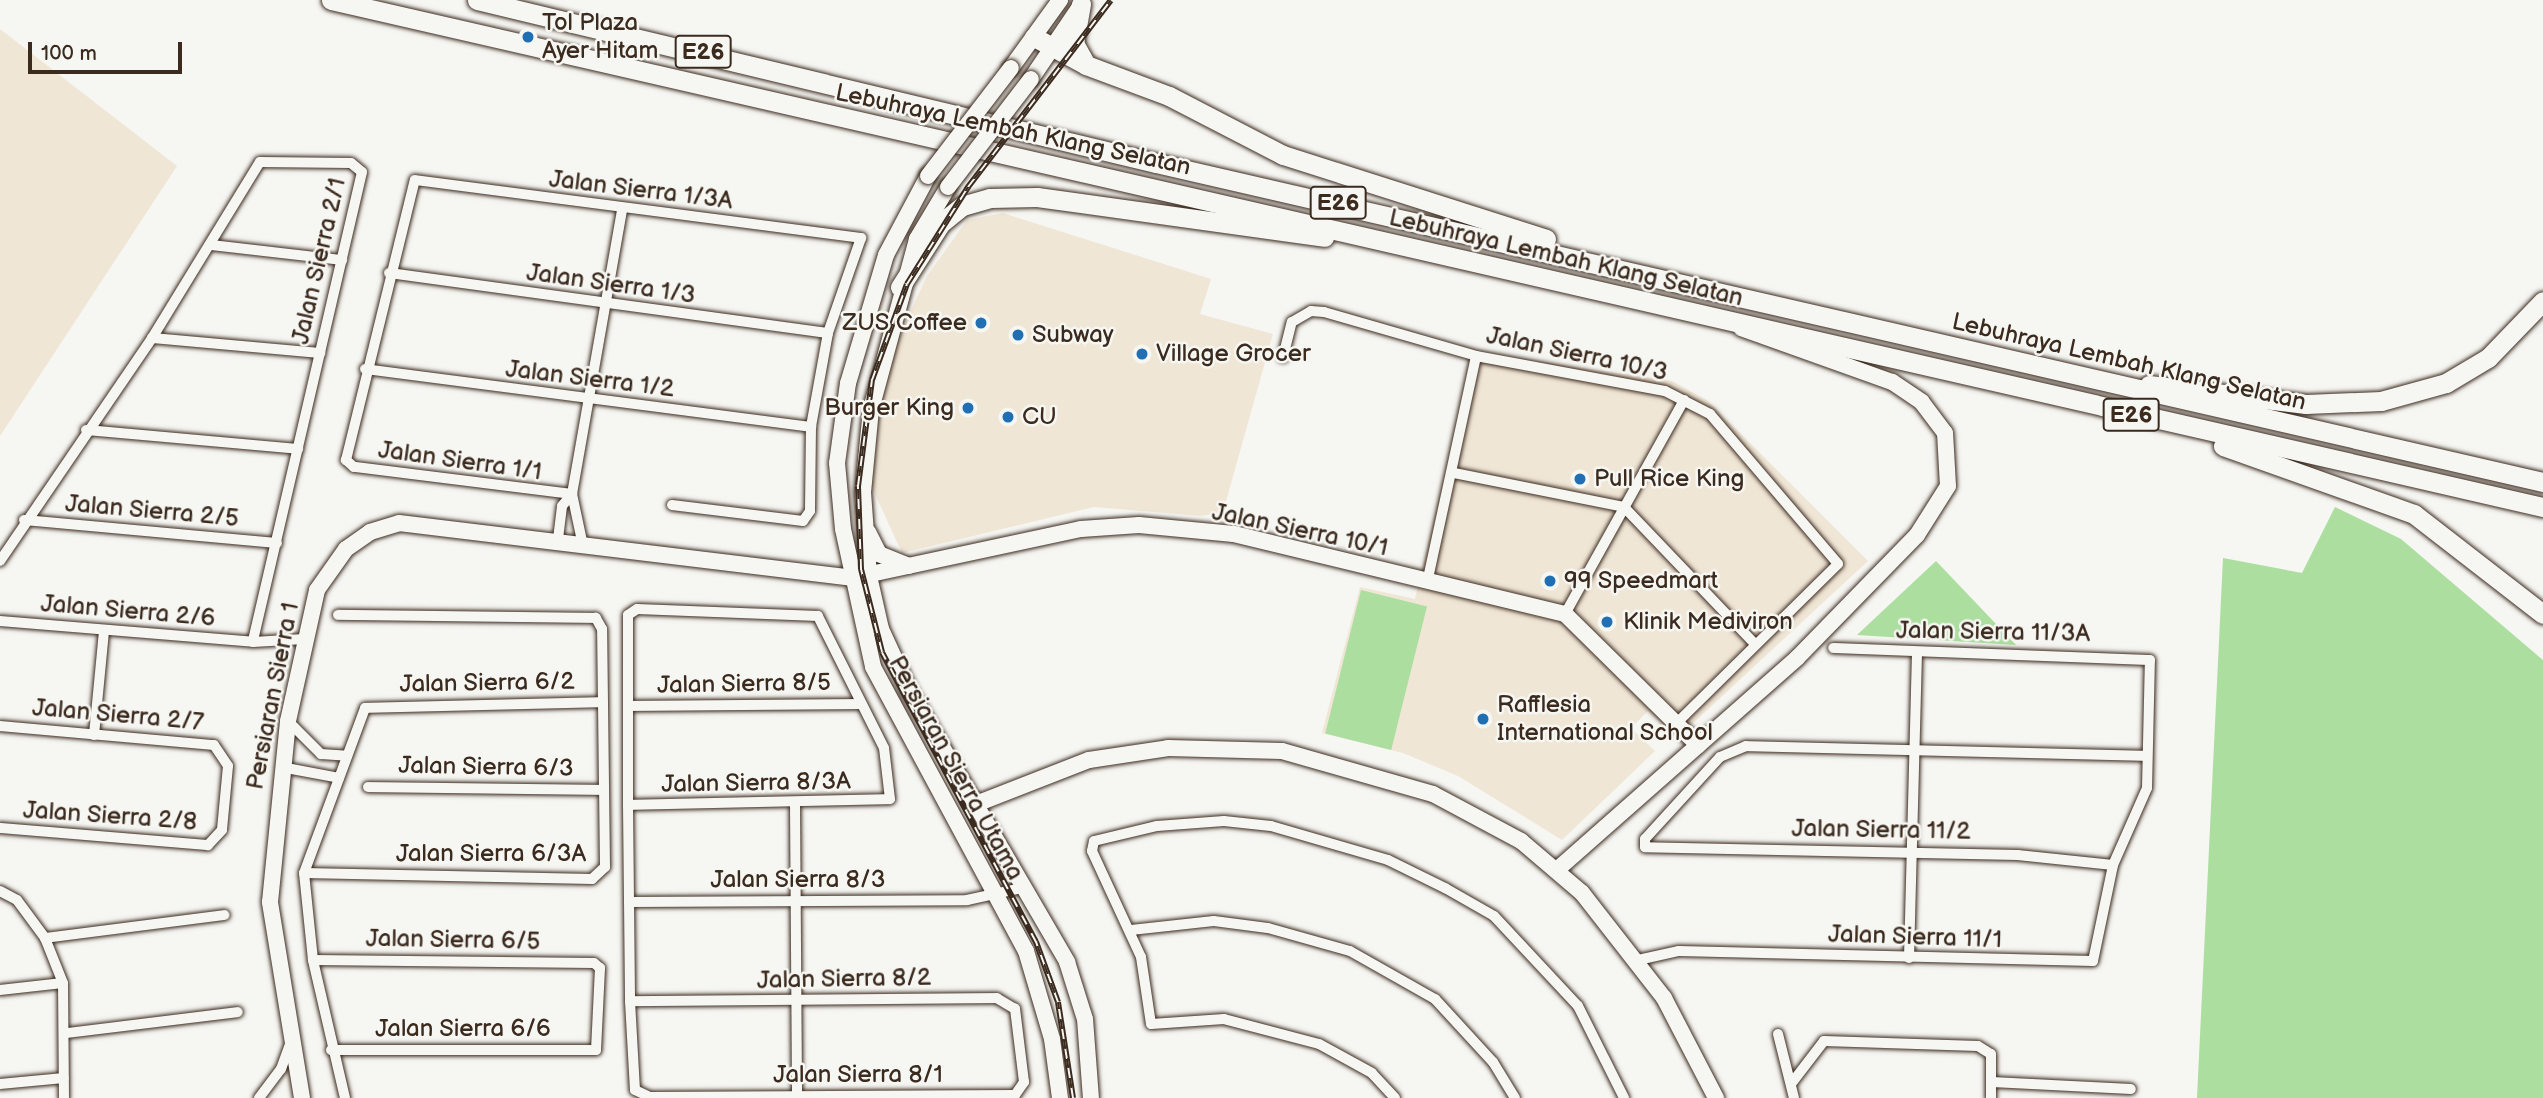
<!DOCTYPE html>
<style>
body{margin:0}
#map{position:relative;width:2543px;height:1098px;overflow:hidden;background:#f6f6f2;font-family:"Balsamiq Sans",sans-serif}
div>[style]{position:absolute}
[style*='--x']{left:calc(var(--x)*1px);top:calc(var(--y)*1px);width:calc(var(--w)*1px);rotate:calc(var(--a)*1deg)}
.built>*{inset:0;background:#f0e6d6}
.green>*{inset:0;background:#abde9f;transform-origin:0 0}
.roads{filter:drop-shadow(0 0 2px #3b2a1e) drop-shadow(0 0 2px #3b2a1e)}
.street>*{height:10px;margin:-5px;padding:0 5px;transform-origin:5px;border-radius:5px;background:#f6f6f2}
.secondary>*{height:16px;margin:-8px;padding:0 8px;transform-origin:8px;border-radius:8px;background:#f6f6f2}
.highway>*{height:19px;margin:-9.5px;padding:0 9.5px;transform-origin:9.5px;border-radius:9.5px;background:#f6f6f2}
.rail>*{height:6px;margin-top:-3px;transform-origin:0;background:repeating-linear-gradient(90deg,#f6f6f2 0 10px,#3b2a1e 0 20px);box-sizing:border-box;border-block:2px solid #3b2a1e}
.bridges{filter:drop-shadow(0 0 2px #3b2a1e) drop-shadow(0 0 2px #3b2a1e)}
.secondary-bridge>*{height:16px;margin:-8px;padding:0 8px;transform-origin:8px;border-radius:8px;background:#f6f6f2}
.dots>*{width:19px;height:19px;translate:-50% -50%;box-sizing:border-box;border:4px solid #f6f6f2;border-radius:50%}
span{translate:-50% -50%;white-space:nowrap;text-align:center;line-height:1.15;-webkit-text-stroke:5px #f6f6f2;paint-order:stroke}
.shield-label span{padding:2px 5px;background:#f6f6f2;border:2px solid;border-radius:5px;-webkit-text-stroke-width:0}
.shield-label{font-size:23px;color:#3b2a1e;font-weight:700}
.poi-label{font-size:24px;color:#3b2a1e}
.left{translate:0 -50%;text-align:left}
.right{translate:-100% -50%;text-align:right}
.street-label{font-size:24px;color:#3b2a1e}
.scale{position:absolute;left:28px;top:42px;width:154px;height:32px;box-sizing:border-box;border:4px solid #3b2a1e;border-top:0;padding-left:9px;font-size:21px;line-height:24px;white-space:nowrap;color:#3b2a1e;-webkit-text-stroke:5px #f6f6f2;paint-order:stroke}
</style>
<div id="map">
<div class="built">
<i style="clip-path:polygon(0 29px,177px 166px,0 436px)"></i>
<i style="clip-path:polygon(1003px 213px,1211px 279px,1200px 314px,1273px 334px,1223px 512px,1201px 516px,1094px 507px,902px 553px,869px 481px,870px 429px,891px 353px,927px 276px,967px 220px)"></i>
<i style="clip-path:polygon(1473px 352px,1672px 381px,1708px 401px,1868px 561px,1678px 737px,1648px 711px,1631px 728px,1655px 751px,1562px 840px,1458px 776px,1403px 753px,1322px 733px,1360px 587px,1415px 599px)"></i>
</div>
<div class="green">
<i style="clip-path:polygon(2335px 507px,2401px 539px,2543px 660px,2543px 1098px,2197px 1098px,2223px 558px,2302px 573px)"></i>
<i style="clip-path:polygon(1936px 561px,2016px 645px,1857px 635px)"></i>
<i style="left:1361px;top:590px;width:68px;height:148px;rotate:14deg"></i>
</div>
<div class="roads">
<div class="street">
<i style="--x:212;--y:245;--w:131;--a:6.6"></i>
<i style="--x:389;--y:273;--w:443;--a:7.8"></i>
<i style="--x:152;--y:338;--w:169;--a:5.1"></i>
<i style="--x:1283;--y:357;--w:36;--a:-76"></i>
<i style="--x:1292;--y:322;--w:22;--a:-30"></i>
<i style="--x:1311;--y:311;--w:13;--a:4"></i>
<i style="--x:1324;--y:312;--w:158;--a:16.1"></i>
<i style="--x:1476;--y:356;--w:192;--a:10.5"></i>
<i style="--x:1665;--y:391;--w:51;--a:27.1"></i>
<i style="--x:1710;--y:414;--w:197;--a:49.5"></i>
<i style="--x:1838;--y:564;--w:229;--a:135.4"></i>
<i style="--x:365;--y:369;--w:450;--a:7.4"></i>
<i style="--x:86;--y:430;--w:213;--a:5.1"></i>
<i style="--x:1454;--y:473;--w:173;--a:11.3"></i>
<i style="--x:1624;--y:507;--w:190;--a:46.3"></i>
<i style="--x:572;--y:494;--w:220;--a:-172.9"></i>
<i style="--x:354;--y:467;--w:11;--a:-139"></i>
<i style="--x:346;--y:460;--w:288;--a:-76.2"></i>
<i style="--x:415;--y:180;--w:450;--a:7.4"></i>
<i style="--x:861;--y:238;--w:101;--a:109.2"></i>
<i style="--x:828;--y:333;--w:96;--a:100.3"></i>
<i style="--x:811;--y:427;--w:84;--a:90.7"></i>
<i style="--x:810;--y:511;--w:12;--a:125"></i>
<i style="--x:803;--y:521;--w:132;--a:-173"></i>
<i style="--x:24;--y:520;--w:254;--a:5.2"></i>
<i style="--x:558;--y:539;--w:33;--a:-83"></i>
<i style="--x:562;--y:506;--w:16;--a:-50"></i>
<i style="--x:582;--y:541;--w:48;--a:-102"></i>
<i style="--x:572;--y:494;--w:287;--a:-80"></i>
<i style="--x:0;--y:561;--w:270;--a:-55.7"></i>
<i style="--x:152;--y:338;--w:206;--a:-58.5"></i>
<i style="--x:260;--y:162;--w:91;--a:0.6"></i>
<i style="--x:351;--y:163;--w:14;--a:39"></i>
<i style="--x:362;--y:172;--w:482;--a:103.1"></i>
<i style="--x:1427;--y:583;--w:232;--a:-77.8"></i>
<i style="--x:1565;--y:614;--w:245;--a:-60.9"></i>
<i style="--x:0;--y:621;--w:254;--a:4.7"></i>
<i style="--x:253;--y:642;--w:51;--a:-3.4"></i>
<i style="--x:629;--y:706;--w:230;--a:-0.5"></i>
<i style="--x:288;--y:721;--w:47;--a:45"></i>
<i style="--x:321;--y:754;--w:26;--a:4"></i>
<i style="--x:0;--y:726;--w:215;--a:5.1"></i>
<i style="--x:214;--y:745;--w:25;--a:56"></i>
<i style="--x:228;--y:766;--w:64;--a:95.4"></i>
<i style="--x:222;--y:830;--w:21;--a:133"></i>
<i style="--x:208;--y:845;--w:209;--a:-175.3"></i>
<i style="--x:94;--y:735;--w:104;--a:-84.5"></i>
<i style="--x:281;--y:767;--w:59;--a:10.7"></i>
<i style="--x:368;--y:787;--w:236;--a:0.7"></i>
<i style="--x:795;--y:803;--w:293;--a:89.6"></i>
<i style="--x:628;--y:805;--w:262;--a:-1.3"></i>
<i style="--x:890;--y:799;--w:51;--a:-96.7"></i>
<i style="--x:884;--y:748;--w:148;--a:-116.6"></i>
<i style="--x:818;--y:616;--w:181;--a:-177.8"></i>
<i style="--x:637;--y:609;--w:11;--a:146"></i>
<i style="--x:628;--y:615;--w:190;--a:90"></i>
<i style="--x:628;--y:805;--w:196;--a:89.4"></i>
<i style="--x:630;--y:1001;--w:89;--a:86.8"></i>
<i style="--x:635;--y:1090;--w:17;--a:25"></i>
<i style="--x:650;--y:1097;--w:365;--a:-0.3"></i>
<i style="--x:1015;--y:1095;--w:16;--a:-55"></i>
<i style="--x:1024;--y:1082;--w:74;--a:-97"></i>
<i style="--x:1015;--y:1009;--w:21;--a:-149"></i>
<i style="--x:997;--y:998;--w:367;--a:179.5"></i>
<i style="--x:2113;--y:865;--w:96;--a:-174"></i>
<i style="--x:2018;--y:855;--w:373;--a:-178.8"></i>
<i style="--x:1645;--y:847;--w:8;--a:-90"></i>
<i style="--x:1645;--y:839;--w:111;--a:-47.6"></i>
<i style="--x:1720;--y:757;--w:28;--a:-23"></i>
<i style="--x:1746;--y:746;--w:401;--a:1.4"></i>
<i style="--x:304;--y:873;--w:288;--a:1.2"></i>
<i style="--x:592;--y:879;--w:18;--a:-43"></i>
<i style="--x:605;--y:867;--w:238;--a:-90.7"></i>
<i style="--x:602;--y:629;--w:13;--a:-119"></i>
<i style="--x:596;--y:618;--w:258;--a:-179.3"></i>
<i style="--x:0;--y:891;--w:19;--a:28"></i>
<i style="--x:17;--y:900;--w:47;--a:53.6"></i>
<i style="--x:45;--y:938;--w:48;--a:68.2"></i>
<i style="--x:63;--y:983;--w:115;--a:89.5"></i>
<i style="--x:629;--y:902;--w:338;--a:-0.3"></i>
<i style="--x:967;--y:900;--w:60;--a:-12.4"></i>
<i style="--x:1131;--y:930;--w:83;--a:-6.2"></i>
<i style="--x:1214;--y:921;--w:54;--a:7.4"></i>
<i style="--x:1268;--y:928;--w:85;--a:15.7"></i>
<i style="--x:1350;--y:951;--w:98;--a:29.5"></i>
<i style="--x:1435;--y:999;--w:86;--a:47.4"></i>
<i style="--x:1493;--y:1062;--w:42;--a:58.6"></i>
<i style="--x:45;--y:938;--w:181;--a:-7.3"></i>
<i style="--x:1909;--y:958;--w:306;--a:-88.5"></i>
<i style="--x:313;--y:960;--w:281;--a:0.6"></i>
<i style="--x:594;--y:963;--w:8;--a:40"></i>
<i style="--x:600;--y:968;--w:82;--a:92.8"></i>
<i style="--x:596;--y:1050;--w:265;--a:180"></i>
<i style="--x:1638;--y:960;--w:42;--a:-12.4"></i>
<i style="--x:1679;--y:951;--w:414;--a:1.4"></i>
<i style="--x:2093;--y:961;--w:98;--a:-78.2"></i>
<i style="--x:2113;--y:865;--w:84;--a:-66.2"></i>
<i style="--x:2147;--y:788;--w:128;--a:-88.7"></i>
<i style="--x:2150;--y:660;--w:317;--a:-177.8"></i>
<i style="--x:0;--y:990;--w:63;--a:-6.3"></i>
<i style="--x:67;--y:1033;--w:172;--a:-7"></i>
<i style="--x:1778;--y:1034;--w:66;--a:76"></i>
<i style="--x:1992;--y:1082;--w:139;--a:2.9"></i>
<i style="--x:0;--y:1084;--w:64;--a:-5.4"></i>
<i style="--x:1791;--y:1084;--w:54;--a:-52.5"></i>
<i style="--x:1824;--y:1041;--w:154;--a:1.9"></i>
<i style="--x:1978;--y:1046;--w:15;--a:32"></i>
<i style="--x:1991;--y:1054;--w:44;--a:90"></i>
<i style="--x:259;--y:1098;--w:36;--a:-53"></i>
<i style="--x:281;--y:1069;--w:30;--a:-70"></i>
<i style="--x:345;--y:1098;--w:142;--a:-103.1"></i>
<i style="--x:313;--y:960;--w:87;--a:-95.9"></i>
<i style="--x:304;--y:873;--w:176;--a:-69.7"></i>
<i style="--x:365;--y:708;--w:238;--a:-1.4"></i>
<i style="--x:1395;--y:1098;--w:34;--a:-133"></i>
<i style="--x:1372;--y:1073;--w:60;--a:-151.3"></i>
<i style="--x:1319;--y:1044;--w:98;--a:-165.3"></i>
<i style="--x:1224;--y:1019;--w:73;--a:176.1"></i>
<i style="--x:1151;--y:1024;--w:68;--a:-98.5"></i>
<i style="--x:1141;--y:957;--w:117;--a:-114.8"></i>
<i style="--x:1092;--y:851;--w:10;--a:-79"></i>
<i style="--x:1094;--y:841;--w:65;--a:-13.4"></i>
<i style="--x:1157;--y:826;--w:67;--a:-4.3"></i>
<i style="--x:1224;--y:821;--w:47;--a:6.1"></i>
<i style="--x:1271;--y:826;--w:122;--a:16.2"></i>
<i style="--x:1388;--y:860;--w:64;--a:26.2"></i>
<i style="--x:1445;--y:888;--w:56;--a:29.7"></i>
<i style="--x:1494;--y:916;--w:123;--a:47"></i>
<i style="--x:1578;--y:1006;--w:103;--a:63.4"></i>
</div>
<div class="secondary">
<i style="--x:1011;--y:68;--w:84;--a:-54.2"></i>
<i style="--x:1031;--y:79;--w:86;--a:-55.9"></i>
<i style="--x:928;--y:176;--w:89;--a:118"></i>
<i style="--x:886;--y:255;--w:134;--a:106.5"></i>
<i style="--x:848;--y:383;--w:81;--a:97.8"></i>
<i style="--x:837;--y:463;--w:66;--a:84.8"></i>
<i style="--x:843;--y:529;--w:141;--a:77.7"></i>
<i style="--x:873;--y:667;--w:323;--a:61.7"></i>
<i style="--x:1026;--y:951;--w:92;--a:73.5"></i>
<i style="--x:1052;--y:1039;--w:60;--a:82.3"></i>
<i style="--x:948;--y:187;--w:61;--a:120.8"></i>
<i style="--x:917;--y:239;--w:176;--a:105.1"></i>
<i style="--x:871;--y:409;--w:83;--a:95.5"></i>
<i style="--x:863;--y:492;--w:84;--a:85.9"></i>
<i style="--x:869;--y:576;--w:54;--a:77.2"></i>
<i style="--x:881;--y:629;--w:67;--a:65.3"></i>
<i style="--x:909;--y:690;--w:315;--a:59.8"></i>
<i style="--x:1067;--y:962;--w:60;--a:72.5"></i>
<i style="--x:1085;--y:1019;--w:79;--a:85.7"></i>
<i style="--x:868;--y:532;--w:25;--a:63"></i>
<i style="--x:879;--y:554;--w:32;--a:22"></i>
<i style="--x:976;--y:804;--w:121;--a:-21.3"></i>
<i style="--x:1089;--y:760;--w:80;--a:-8.6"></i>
<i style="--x:1168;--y:748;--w:114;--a:1.5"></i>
<i style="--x:1282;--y:751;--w:157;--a:15.9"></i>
<i style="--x:1433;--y:794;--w:100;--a:28.1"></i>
<i style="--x:1521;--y:841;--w:80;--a:40.4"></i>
<i style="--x:1582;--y:893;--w:133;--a:52"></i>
<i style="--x:1664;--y:998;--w:113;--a:62.5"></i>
<i style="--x:1559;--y:868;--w:317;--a:-41.4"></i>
<i style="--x:1797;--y:658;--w:172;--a:-45.7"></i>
<i style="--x:1917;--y:535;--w:58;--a:-57.7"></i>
<i style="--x:1948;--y:486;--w:53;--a:-93.2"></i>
<i style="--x:1945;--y:433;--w:39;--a:-127"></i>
<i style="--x:1922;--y:402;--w:36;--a:-146"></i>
<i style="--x:1892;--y:382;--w:160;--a:-160.3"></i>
<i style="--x:302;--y:1098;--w:199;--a:-99.3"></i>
<i style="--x:270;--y:902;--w:182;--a:-84.3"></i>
<i style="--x:288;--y:721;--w:134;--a:-77.5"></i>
<i style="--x:317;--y:590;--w:50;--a:-54.7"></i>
<i style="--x:346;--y:549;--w:29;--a:-35"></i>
<i style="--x:370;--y:532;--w:30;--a:-17"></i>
<i style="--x:399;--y:523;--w:456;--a:6.9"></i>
<i style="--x:852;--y:578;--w:234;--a:-12.1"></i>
<i style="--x:1081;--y:529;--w:58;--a:-3.9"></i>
<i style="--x:1139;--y:525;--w:95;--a:5.4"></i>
<i style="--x:1234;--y:534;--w:341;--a:13.6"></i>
<i style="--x:1565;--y:614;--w:187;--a:44.6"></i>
</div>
<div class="highway">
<i style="--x:331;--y:0;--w:2269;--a:12.91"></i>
<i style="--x:477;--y:0;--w:698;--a:13.5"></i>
<i style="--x:1156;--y:163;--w:1423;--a:12.95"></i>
<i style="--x:1081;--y:4;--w:40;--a:100"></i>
<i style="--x:1074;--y:43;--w:25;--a:61"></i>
<i style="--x:1034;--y:37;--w:59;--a:28.3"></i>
<i style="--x:1086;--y:65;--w:89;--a:20.5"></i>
<i style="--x:1169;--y:96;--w:128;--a:27.4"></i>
<i style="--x:1283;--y:155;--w:276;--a:17.7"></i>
<i style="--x:900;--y:287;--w:76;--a:-57.4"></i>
<i style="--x:941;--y:223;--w:27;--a:-39"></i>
<i style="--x:962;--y:206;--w:29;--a:-16"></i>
<i style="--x:990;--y:198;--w:47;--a:-1.2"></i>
<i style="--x:1037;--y:197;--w:290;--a:7.9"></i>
<i style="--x:2149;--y:385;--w:158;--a:6.9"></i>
<i style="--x:2306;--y:404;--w:75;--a:-2.3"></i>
<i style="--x:2381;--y:401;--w:67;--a:-15.5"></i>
<i style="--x:2446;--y:383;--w:49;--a:-30.8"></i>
<i style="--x:2488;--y:358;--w:79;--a:-46"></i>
<i style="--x:2223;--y:446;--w:203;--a:19.6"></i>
<i style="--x:2414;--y:514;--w:163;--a:37.8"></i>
</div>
</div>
<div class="rail">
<i style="--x:1073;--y:1098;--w:97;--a:-98.9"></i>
<i style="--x:1058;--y:1002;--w:64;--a:-110.1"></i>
<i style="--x:1036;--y:942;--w:328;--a:-118"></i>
<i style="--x:882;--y:652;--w:86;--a:-104.2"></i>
<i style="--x:861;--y:569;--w:83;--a:-92.1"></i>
<i style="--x:858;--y:486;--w:107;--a:-82.5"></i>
<i style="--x:872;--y:380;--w:102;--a:-70"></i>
<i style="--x:907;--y:284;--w:115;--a:-57.8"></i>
<i style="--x:968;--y:187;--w:235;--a:-52.6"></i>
</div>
<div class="bridges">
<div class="secondary-bridge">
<i style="--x:928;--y:176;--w:136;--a:-52.5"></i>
<i style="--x:948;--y:187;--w:136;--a:-52.5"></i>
</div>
</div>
<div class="dots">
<i style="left:528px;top:37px;background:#1f6fb2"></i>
<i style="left:981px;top:323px;background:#1f6fb2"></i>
<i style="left:1018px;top:335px;background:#1f6fb2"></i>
<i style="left:1142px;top:354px;background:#1f6fb2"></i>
<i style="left:968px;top:408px;background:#1f6fb2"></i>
<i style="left:1008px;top:417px;background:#1f6fb2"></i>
<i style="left:1580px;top:479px;background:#1f6fb2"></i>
<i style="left:1550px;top:581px;background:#1f6fb2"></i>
<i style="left:1607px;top:622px;background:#1f6fb2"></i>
<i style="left:1483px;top:719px;background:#1f6fb2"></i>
</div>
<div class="shield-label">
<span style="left:703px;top:52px">E26</span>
<span style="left:1338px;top:203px">E26</span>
<span style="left:2131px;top:415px">E26</span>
</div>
<div class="poi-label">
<span class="left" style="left:542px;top:37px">Tol Plaza<br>Ayer Hitam</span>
<span class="right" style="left:967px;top:323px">ZUS Coffee</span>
<span class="left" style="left:1032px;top:335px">Subway</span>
<span class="left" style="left:1156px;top:354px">Village Grocer</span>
<span class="right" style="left:954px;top:408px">Burger King</span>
<span class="left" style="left:1022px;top:417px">CU</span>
<span class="left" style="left:1594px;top:479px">Pull Rice King</span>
<span class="left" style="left:1564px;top:581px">99 Speedmart</span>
<span class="left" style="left:1623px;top:622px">Klinik Mediviron</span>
<span class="left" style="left:1497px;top:719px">Rafflesia<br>International School</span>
</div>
<div class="street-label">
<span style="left:1013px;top:130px;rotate:12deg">Lebuhraya Lembah Klang Selatan</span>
<span style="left:641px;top:190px;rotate:7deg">Jalan Sierra 1/3A</span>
<span style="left:1566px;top:258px;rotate:13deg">Lebuhraya Lembah Klang Selatan</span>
<span style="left:319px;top:261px;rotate:-77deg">Jalan Sierra 2/1</span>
<span style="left:611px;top:284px;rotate:8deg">Jalan Sierra 1/3</span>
<span style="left:1577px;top:354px;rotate:12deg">Jalan Sierra 10/3</span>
<span style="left:2129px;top:362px;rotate:13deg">Lebuhraya Lembah Klang Selatan</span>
<span style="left:590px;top:379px;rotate:7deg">Jalan Sierra 1/2</span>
<span style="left:460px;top:461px;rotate:8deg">Jalan Sierra 1/1</span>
<span style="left:152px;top:511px;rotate:5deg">Jalan Sierra 2/5</span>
<span style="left:1300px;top:530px;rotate:12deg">Jalan Sierra 10/1</span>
<span style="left:128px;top:611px;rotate:5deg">Jalan Sierra 2/6</span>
<span style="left:1993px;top:632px;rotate:1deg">Jalan Sierra 11/3A</span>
<span style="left:487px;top:683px;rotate:-1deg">Jalan Sierra 6/2</span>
<span style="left:744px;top:684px;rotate:-1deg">Jalan Sierra 8/5</span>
<span style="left:273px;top:696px;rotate:-79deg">Persiaran Sierra 1</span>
<span style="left:118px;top:715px;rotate:5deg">Jalan Sierra 2/7</span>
<span style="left:486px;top:767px;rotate:1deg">Jalan Sierra 6/3</span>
<span style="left:956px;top:768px;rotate:61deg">Persiaran Sierra Utama</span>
<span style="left:756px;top:783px;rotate:-1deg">Jalan Sierra 8/3A</span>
<span style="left:110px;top:816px;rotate:4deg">Jalan Sierra 2/8</span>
<span style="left:1881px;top:830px;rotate:1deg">Jalan Sierra 11/2</span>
<span style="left:491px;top:854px">Jalan Sierra 6/3A</span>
<span style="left:798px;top:880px">Jalan Sierra 8/3</span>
<span style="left:1915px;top:937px;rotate:2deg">Jalan Sierra 11/1</span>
<span style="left:453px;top:940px;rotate:1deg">Jalan Sierra 6/5</span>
<span style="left:844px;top:979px;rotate:-1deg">Jalan Sierra 8/2</span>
<span style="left:463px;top:1029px">Jalan Sierra 6/6</span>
<span style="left:858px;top:1075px">Jalan Sierra 8/1</span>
</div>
<div class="scale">100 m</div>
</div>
